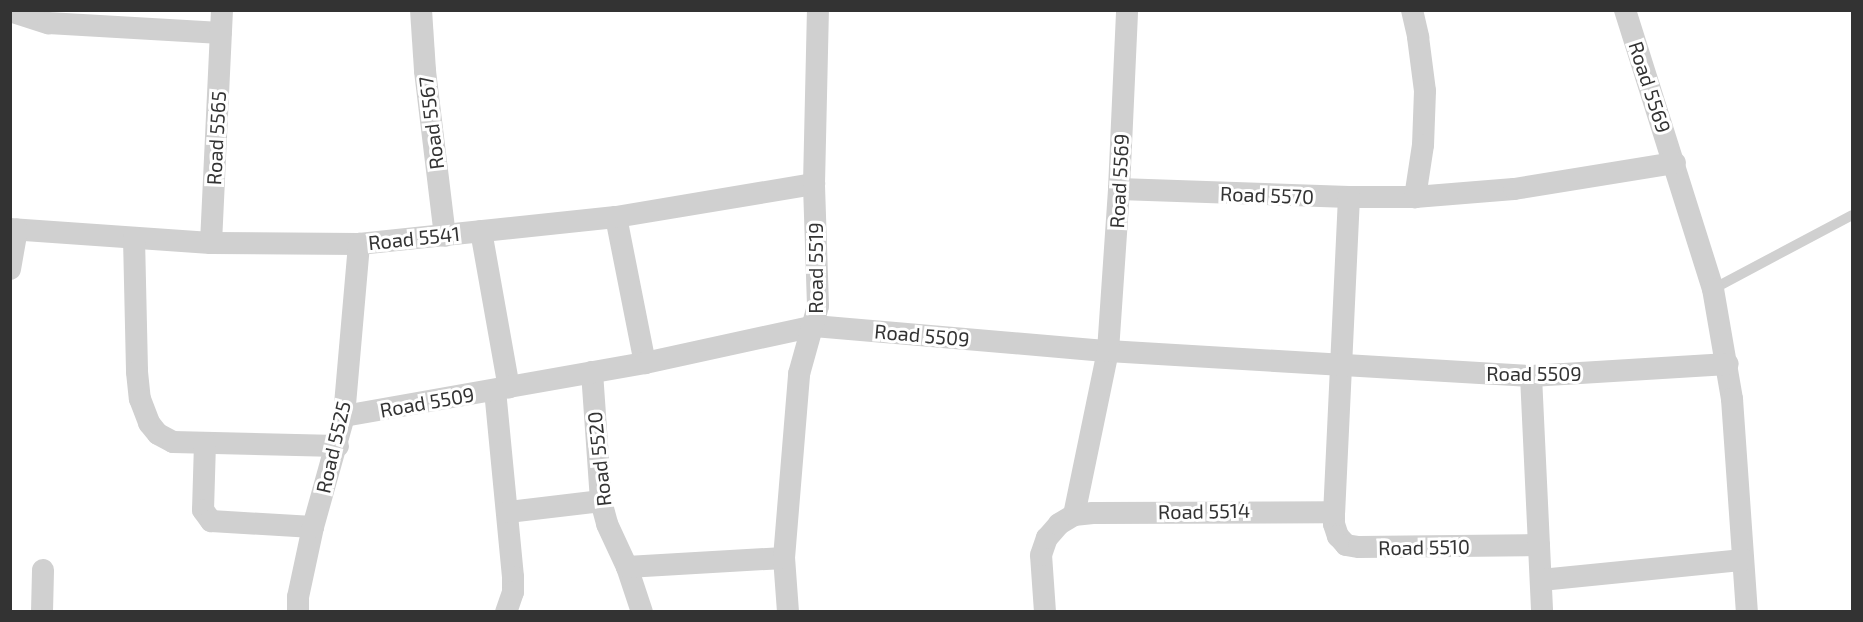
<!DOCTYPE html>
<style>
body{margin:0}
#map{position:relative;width:1863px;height:622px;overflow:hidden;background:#fff;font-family:"Exo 2",sans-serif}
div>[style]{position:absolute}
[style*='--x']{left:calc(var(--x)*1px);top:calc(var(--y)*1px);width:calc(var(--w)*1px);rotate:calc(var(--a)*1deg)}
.lane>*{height:10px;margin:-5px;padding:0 5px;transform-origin:5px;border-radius:5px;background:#d0d0d0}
.street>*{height:22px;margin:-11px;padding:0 11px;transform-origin:11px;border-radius:11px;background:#d0d0d0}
span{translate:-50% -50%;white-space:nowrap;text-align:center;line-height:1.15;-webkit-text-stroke:6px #fff;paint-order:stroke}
.street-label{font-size:20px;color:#333}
.frame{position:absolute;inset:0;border:12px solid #333;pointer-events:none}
</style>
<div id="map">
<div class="lane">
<i style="--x:1713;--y:289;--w:157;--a:-28"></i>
</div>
<div class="street">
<i style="--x:421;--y:10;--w:61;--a:86.2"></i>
<i style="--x:425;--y:71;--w:166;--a:83.1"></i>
<i style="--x:1412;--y:10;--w:28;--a:77"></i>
<i style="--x:1418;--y:37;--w:54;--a:82.6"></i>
<i style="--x:1425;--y:91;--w:54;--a:92.1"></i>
<i style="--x:1423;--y:145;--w:53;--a:98.7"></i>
<i style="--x:1625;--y:10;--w:293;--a:72.5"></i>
<i style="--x:1713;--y:289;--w:112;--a:80.2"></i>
<i style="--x:1732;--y:399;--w:214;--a:86"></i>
<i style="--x:10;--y:11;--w:40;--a:18"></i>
<i style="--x:48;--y:23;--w:173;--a:3.3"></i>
<i style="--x:1119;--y:189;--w:230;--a:2"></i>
<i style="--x:1349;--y:197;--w:66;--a:0"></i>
<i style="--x:1415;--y:197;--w:99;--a:-4.6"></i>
<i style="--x:1514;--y:189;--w:163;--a:-9.2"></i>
<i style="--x:1349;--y:197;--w:315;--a:92.7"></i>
<i style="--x:1334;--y:512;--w:12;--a:90"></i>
<i style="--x:1334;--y:524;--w:13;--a:72"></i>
<i style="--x:1338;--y:536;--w:12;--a:48"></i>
<i style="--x:1346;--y:545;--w:13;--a:9"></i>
<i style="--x:1359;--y:547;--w:180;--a:-0.6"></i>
<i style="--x:616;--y:217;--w:149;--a:78.8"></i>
<i style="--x:10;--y:229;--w:201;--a:4"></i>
<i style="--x:211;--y:243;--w:148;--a:0.4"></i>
<i style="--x:359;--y:244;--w:258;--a:-6"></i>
<i style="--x:616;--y:217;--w:201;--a:-9.5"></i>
<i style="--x:481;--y:231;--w:159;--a:79.9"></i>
<i style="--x:134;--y:238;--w:134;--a:88.7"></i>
<i style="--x:137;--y:372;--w:27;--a:84"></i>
<i style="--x:140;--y:399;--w:26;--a:69"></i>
<i style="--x:149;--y:423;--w:14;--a:51"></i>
<i style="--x:158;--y:434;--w:17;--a:28"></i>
<i style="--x:173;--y:442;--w:165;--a:1.4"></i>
<i style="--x:211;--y:243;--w:233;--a:-87.3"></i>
<i style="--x:10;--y:269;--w:40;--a:-80"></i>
<i style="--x:592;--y:372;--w:129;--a:86"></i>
<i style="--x:601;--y:501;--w:24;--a:75"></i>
<i style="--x:607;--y:524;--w:47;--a:65.1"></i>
<i style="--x:627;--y:567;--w:47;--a:71.6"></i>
<i style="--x:1531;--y:376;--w:236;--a:87.3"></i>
<i style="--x:495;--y:390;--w:188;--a:84.5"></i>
<i style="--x:513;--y:577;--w:15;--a:90"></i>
<i style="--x:513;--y:592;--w:21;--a:109"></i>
<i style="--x:344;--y:416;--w:306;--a:-10"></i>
<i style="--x:645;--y:363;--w:173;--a:-12.3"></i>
<i style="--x:814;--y:326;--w:295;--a:4.9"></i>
<i style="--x:1108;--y:351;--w:424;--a:3.4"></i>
<i style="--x:1531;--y:376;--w:197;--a:-3.5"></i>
<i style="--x:205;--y:443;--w:67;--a:91.7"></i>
<i style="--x:203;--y:510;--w:14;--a:54"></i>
<i style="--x:211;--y:521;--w:102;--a:3.4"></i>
<i style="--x:508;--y:512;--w:94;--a:-6.7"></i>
<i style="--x:1074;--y:515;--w:167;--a:-78.3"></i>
<i style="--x:1108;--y:351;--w:162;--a:-86.1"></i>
<i style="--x:1119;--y:189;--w:179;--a:-87.4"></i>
<i style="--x:627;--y:567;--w:157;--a:-3.3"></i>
<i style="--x:1541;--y:580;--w:203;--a:-5.7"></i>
<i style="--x:42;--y:612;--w:42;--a:-88.6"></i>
<i style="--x:298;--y:612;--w:15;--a:-90"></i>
<i style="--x:298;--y:597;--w:72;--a:-77.9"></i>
<i style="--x:313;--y:527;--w:115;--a:-74.4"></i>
<i style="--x:344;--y:416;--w:173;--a:-85"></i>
<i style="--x:788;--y:612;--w:54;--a:-94.2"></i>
<i style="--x:784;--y:558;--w:185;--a:-85.3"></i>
<i style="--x:799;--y:374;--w:71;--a:-74.4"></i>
<i style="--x:818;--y:306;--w:122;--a:-91.9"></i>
<i style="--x:814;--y:184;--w:174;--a:-88.7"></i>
<i style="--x:1045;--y:612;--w:57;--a:-94"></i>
<i style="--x:1041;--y:555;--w:18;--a:-71"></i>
<i style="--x:1047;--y:538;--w:18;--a:-49"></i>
<i style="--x:1059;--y:524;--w:17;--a:-31"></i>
<i style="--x:1074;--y:515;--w:19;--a:-6"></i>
<i style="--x:1093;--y:513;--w:241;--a:-0.2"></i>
</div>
<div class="street-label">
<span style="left:1650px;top:87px;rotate:72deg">Road 5569</span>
<span style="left:431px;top:123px;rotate:-97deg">Road 5567</span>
<span style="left:216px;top:138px;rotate:-87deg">Road 5565</span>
<span style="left:1119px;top:181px;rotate:-87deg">Road 5569</span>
<span style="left:1267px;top:195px;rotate:2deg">Road 5570</span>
<span style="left:414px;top:238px;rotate:-6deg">Road 5541</span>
<span style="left:815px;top:268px;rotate:-90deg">Road 5519</span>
<span style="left:922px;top:335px;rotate:5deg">Road 5509</span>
<span style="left:1534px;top:373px">Road 5509</span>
<span style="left:427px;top:402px;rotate:-10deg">Road 5509</span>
<span style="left:333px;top:447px;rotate:-77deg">Road 5525</span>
<span style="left:599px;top:459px;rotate:-96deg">Road 5520</span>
<span style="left:1204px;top:511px;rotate:-1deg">Road 5514</span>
<span style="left:1424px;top:547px;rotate:-1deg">Road 5510</span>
</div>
<div class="frame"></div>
</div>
